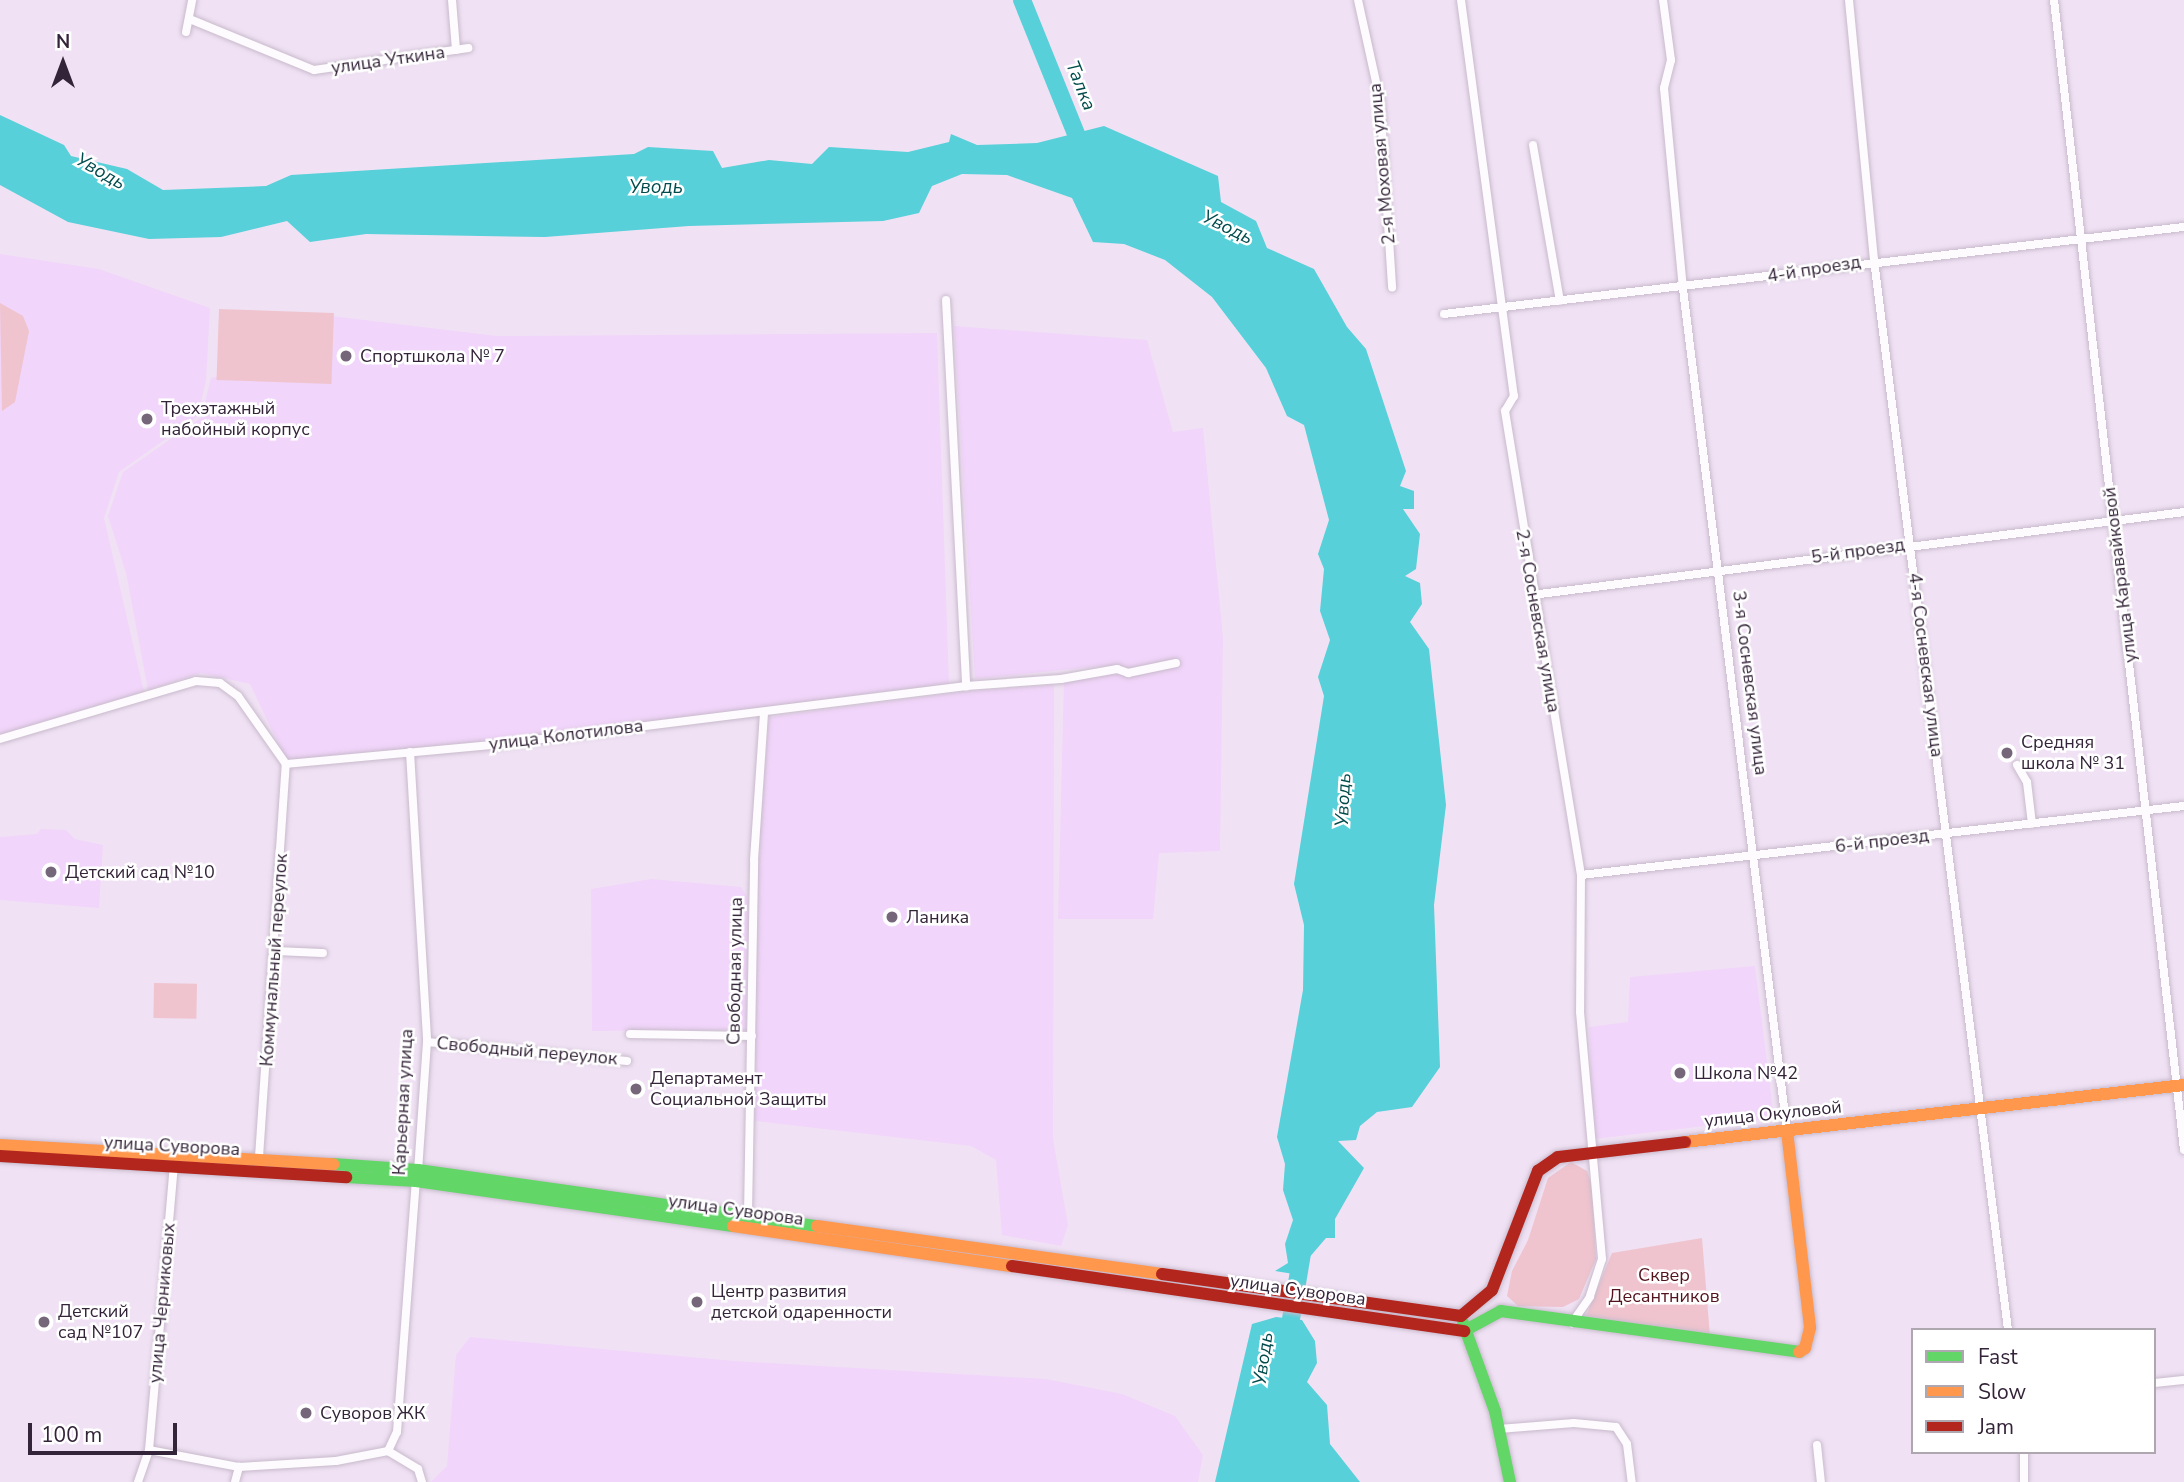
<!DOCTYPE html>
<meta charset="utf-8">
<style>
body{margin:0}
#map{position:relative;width:2184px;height:1482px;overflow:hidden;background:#f0e2f4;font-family:"Nunito Sans",sans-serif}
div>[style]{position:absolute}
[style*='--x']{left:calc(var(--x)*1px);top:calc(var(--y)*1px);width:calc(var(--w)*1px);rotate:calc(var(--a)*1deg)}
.built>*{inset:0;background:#f1d5fa}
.green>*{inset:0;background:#efc4ce;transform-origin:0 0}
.water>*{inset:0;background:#57d0d9}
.river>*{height:18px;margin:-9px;padding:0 9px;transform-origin:9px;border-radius:9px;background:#57d0d9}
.roads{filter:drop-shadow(0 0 2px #c8bacc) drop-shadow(0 0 2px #c8bacc)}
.street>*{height:8px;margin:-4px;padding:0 4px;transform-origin:4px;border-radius:4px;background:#fdfbfd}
.fast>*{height:12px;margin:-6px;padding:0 6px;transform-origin:6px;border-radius:6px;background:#63d668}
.slow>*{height:12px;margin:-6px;padding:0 6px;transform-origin:6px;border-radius:6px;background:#ff974d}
.jam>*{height:12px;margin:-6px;padding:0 6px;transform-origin:6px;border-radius:6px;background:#b3261e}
.dots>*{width:19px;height:19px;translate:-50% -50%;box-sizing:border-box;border:4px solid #fff;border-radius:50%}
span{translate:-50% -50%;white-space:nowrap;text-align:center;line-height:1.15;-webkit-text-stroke:5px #fff;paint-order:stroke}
.street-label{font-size:18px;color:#342439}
.poi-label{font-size:18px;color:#342439}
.left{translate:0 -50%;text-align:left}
.park-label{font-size:18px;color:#53131c}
.water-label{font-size:19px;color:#024b4c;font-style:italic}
.legend{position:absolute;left:1911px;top:1328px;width:245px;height:126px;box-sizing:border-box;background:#fff;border:2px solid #aea7b0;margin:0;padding:9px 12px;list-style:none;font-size:21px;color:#342439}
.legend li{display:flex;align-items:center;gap:14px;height:35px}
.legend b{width:35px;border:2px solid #aea7b0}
.north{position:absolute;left:28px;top:28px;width:70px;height:70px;-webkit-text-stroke:5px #fff;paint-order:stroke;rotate:0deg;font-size:19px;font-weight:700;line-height:28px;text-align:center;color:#342439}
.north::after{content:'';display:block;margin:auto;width:24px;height:32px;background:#342439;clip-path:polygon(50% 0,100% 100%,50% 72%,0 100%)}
.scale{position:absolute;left:28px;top:1423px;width:149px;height:32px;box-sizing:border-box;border:4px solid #342439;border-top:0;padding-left:9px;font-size:21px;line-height:24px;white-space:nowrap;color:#342439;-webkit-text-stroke:5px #fff;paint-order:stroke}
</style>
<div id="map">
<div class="built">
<i style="clip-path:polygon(0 254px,99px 269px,210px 308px,206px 380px,198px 416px,119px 472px,104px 518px,144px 692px,0 738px)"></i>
<i style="clip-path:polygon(331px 316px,497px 336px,937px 333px,949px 685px,498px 742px,287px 762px,250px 684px,201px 673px,148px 690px,126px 573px,108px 516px,123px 472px,201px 418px,211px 378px,276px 360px)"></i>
<i style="clip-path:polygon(954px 326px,1147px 340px,1173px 432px,1203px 428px,1223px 638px,1220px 851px,1159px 853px,1153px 919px,1058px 919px,1064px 681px,1103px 666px,975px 679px)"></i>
<i style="clip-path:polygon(1054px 685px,1053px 1139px,1068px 1225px,1061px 1246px,1002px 1235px,996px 1160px,971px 1146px,755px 1121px,758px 860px,769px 717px,961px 692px)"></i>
<i style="clip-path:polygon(41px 829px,66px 830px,75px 839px,103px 845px,99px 908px,0 900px,0 837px,37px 834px)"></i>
<i style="clip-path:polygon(651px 879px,741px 887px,748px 898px,746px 1030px,592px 1031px,591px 889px)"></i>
<i style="clip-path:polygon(1755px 966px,1774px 1118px,1594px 1139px,1589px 1027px,1628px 1022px,1630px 977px)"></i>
<i style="clip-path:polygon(470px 1337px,734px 1361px,1046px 1379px,1122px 1394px,1175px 1416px,1203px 1455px,1198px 1482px,431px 1482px,447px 1466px,456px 1355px)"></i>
</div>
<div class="green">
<i style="clip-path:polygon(0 303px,23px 316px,29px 331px,15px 402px,2px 411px)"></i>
<i style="left:219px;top:309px;width:115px;height:71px;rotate:2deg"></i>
<i style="left:154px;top:983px;width:43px;height:35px;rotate:1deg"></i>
<i style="clip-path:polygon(1571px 1162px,1587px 1171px,1592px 1186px,1596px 1259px,1579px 1299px,1563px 1307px,1518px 1306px,1507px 1296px,1512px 1271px,1528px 1240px,1548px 1178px)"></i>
<i style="clip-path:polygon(1702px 1238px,1710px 1336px,1586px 1316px,1612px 1253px)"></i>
</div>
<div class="water">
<i style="clip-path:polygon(0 115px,64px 145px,71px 156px,127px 169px,163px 190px,266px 186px,291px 175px,634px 154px,648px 147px,713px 151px,722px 168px,769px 160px,812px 164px,829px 147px,908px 152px,949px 142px,951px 134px,977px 145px,1037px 143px,1104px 126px,1218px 176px,1221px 202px,1256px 221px,1267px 248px,1314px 269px,1347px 327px,1366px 349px,1406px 471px,1400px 486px,1414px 491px,1414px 509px,1403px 509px,1420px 534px,1416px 569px,1405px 576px,1420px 583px,1422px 604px,1410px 622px,1429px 649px,1446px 805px,1434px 905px,1440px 1067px,1412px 1107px,1377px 1112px,1360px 1126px,1356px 1140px,1338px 1141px,1364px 1168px,1335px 1219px,1335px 1238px,1326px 1238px,1308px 1259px,1306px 1276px,1275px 1271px,1288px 1263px,1285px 1244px,1293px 1220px,1283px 1190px,1285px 1164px,1277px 1137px,1303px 990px,1304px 925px,1294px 884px,1324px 696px,1318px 677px,1330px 640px,1320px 611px,1324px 569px,1318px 554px,1329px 520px,1304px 425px,1287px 416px,1266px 368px,1212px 297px,1165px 260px,1124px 244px,1093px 242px,1072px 198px,1007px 175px,962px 174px,932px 186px,919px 213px,883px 221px,689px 226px,545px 237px,366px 234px,310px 242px,287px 221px,221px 237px,149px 239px,68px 222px,0 185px)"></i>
<i style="clip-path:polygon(1276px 1317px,1302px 1320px,1315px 1341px,1317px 1363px,1307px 1382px,1327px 1405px,1330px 1444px,1360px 1482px,1215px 1482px,1252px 1324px)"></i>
</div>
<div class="river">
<i style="--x:1022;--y:0;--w:168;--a:68"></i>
<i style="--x:1287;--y:1343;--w:91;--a:-80.5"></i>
</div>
<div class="roads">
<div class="street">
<i style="--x:452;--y:0;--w:50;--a:85.4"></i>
<i style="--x:1358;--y:0;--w:102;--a:77.6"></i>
<i style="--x:1380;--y:100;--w:188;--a:86.3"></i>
<i style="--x:1461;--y:0;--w:400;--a:82.4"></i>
<i style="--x:1514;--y:396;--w:17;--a:121"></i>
<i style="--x:1505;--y:411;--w:470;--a:80.7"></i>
<i style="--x:1581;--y:875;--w:137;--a:90.4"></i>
<i style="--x:1580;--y:1012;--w:248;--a:84.9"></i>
<i style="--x:1602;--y:1259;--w:40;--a:108"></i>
<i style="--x:1590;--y:1297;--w:32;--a:125"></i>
<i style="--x:1663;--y:0;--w:61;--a:82.4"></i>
<i style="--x:1671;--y:60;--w:29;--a:104"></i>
<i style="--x:1664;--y:88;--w:202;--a:84.6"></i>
<i style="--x:1683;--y:289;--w:848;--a:82.96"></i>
<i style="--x:1849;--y:0;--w:261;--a:84.5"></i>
<i style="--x:1874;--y:260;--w:1078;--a:82.86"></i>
<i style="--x:2054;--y:0;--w:1157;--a:83.55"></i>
<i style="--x:192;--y:20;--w:132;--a:22.3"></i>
<i style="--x:314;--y:70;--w:156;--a:-8.1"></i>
<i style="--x:186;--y:32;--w:33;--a:-79"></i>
<i style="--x:1533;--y:145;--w:158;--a:80.2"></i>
<i style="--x:946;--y:300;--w:387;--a:87"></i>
<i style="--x:1444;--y:314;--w:745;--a:-6.71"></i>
<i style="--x:1532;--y:595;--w:657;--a:-7.25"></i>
<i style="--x:0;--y:739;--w:204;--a:-16.5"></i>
<i style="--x:196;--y:681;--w:24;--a:5"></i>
<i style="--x:220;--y:683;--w:22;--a:36"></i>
<i style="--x:238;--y:696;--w:83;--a:54.8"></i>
<i style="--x:286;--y:764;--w:216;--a:-5.3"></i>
<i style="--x:501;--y:744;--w:469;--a:-7.1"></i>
<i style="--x:966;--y:686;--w:95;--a:-4.2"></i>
<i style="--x:1061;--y:679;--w:57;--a:-10.1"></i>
<i style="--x:1117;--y:669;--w:12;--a:20"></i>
<i style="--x:1128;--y:673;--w:49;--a:-11.8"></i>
<i style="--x:410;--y:752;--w:290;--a:86.6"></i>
<i style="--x:427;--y:1042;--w:128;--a:94"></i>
<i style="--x:2017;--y:765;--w:20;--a:60"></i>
<i style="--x:2027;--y:782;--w:42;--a:83.2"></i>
<i style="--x:1581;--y:875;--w:607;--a:-6.53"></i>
<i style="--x:275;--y:951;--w:48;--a:2.4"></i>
<i style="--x:630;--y:1034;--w:122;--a:0.9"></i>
<i style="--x:427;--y:1042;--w:201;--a:5.4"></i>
<i style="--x:259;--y:1157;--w:394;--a:-86.1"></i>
<i style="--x:748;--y:1214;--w:354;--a:-89"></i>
<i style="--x:754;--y:860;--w:147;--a:-86.1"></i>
<i style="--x:2154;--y:1383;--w:30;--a:-6"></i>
<i style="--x:1499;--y:1429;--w:75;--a:-4.6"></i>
<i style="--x:1574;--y:1423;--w:42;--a:5.4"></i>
<i style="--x:1616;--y:1427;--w:20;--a:57"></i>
<i style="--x:1627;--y:1444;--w:38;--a:83"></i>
<i style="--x:1817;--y:1445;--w:37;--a:84"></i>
<i style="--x:149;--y:1450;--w:92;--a:10.7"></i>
<i style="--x:239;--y:1467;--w:97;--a:-3.5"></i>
<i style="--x:336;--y:1461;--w:53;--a:-10.9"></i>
<i style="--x:388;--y:1451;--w:35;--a:31"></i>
<i style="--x:418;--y:1469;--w:14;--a:73"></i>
<i style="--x:388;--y:1451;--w:21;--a:-65"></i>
<i style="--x:397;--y:1432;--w:252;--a:-85.7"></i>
<i style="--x:2024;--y:1452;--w:30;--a:90"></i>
<i style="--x:138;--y:1482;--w:34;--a:-71"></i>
<i style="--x:149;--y:1450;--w:288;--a:-85"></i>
<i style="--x:235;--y:1482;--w:16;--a:-75"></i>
</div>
<div class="fast">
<i style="--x:333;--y:1164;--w:85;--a:4"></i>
<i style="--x:418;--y:1170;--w:403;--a:8"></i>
<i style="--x:346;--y:1177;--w:70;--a:3.3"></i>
<i style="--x:416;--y:1181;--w:320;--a:8.1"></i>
<i style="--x:1463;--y:1323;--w:94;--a:70"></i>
<i style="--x:1495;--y:1411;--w:73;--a:78.1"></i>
<i style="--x:1464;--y:1331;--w:42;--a:-28.4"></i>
<i style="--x:1501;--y:1311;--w:301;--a:7.8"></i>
</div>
<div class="slow">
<i style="--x:1787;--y:1131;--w:198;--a:83.3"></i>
<i style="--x:1810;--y:1328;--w:21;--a:104"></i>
<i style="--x:1805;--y:1348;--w:7;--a:146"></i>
<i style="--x:1685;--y:1142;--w:502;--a:-6.52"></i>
<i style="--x:0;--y:1145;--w:334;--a:3.3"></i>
<i style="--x:733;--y:1226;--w:282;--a:8.2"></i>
<i style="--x:817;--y:1226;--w:348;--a:7.9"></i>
</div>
<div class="jam">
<i style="--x:0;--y:1156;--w:347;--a:3.5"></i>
<i style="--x:1012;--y:1266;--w:457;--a:8.2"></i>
<i style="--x:1162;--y:1274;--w:302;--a:8"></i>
<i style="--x:1461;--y:1316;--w:40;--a:-40"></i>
<i style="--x:1492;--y:1290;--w:128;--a:-68.9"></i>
<i style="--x:1538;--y:1171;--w:24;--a:-35"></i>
<i style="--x:1558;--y:1157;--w:128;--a:-6.7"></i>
</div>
</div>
<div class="dots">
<i style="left:346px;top:356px;background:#76667a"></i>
<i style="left:147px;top:419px;background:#76667a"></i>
<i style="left:2007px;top:753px;background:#76667a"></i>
<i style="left:51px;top:872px;background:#76667a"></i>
<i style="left:892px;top:917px;background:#76667a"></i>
<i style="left:1680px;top:1073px;background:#76667a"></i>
<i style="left:636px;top:1089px;background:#76667a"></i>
<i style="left:697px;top:1302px;background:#76667a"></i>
<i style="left:44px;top:1322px;background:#76667a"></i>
<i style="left:306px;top:1413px;background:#76667a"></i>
</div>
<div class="street-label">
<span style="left:388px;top:60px;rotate:-8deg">улица Уткина</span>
<span style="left:1382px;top:164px;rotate:-95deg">2-я Моховая улица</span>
<span style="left:1814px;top:269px;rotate:-9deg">4-й проезд</span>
<span style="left:1858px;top:551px;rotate:-8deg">5-й проезд</span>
<span style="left:2120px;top:575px;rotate:-97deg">улица Каравайковой</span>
<span style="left:1538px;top:621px;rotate:80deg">2-я Сосневская улица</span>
<span style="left:1926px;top:665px;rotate:83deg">4-я Сосневская улица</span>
<span style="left:1750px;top:683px;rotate:83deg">3-я Сосневская улица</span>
<span style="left:566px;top:735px;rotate:-7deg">улица Колотилова</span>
<span style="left:1882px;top:841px;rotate:-7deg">6-й проезд</span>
<span style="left:274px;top:960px;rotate:-86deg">Коммунальный переулок</span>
<span style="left:735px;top:971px;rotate:-89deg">Свободная улица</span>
<span style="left:527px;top:1051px;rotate:5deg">Свободный переулок</span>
<span style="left:403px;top:1102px;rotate:-87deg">Карьерная улица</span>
<span style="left:1773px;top:1114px;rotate:-6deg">улица Окуловой</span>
<span style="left:172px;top:1146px;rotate:3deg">улица Суворова</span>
<span style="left:736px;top:1210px;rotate:8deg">улица Суворова</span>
<span style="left:1298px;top:1290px;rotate:8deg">улица Суворова</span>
<span style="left:162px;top:1303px;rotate:-85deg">улица Черниковых</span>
</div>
<div class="poi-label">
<span class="left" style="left:360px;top:356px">Спортшкола № 7</span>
<span class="left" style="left:161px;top:419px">Трехэтажный<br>набойный корпус</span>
<span class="left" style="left:2021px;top:753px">Средняя<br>школа № 31</span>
<span class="left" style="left:65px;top:872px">Детский сад №10</span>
<span class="left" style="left:906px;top:917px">Ланика</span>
<span class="left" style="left:1694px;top:1073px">Школа №42</span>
<span class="left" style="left:650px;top:1089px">Департамент<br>Социальной Защиты</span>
<span class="left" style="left:711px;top:1302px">Центр развития<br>детской одаренности</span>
<span class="left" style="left:58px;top:1322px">Детский<br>сад №107</span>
<span class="left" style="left:320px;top:1413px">Суворов ЖК</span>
</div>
<div class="park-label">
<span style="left:1664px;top:1286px">Сквер<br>Десантников</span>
</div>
<div class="water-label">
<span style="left:1080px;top:86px;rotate:68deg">Талка</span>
<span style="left:100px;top:172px;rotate:30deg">Уводь</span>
<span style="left:656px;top:188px">Уводь</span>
<span style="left:1227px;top:228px;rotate:26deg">Уводь</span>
<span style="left:1344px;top:800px;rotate:-87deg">Уводь</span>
<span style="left:1264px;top:1359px;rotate:-82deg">Уводь</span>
</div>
<ul class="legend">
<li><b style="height:9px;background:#63d668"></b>Fast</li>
<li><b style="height:9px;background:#ff974d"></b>Slow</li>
<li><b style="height:9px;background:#b3261e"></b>Jam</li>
</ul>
<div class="north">N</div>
<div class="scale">100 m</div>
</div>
